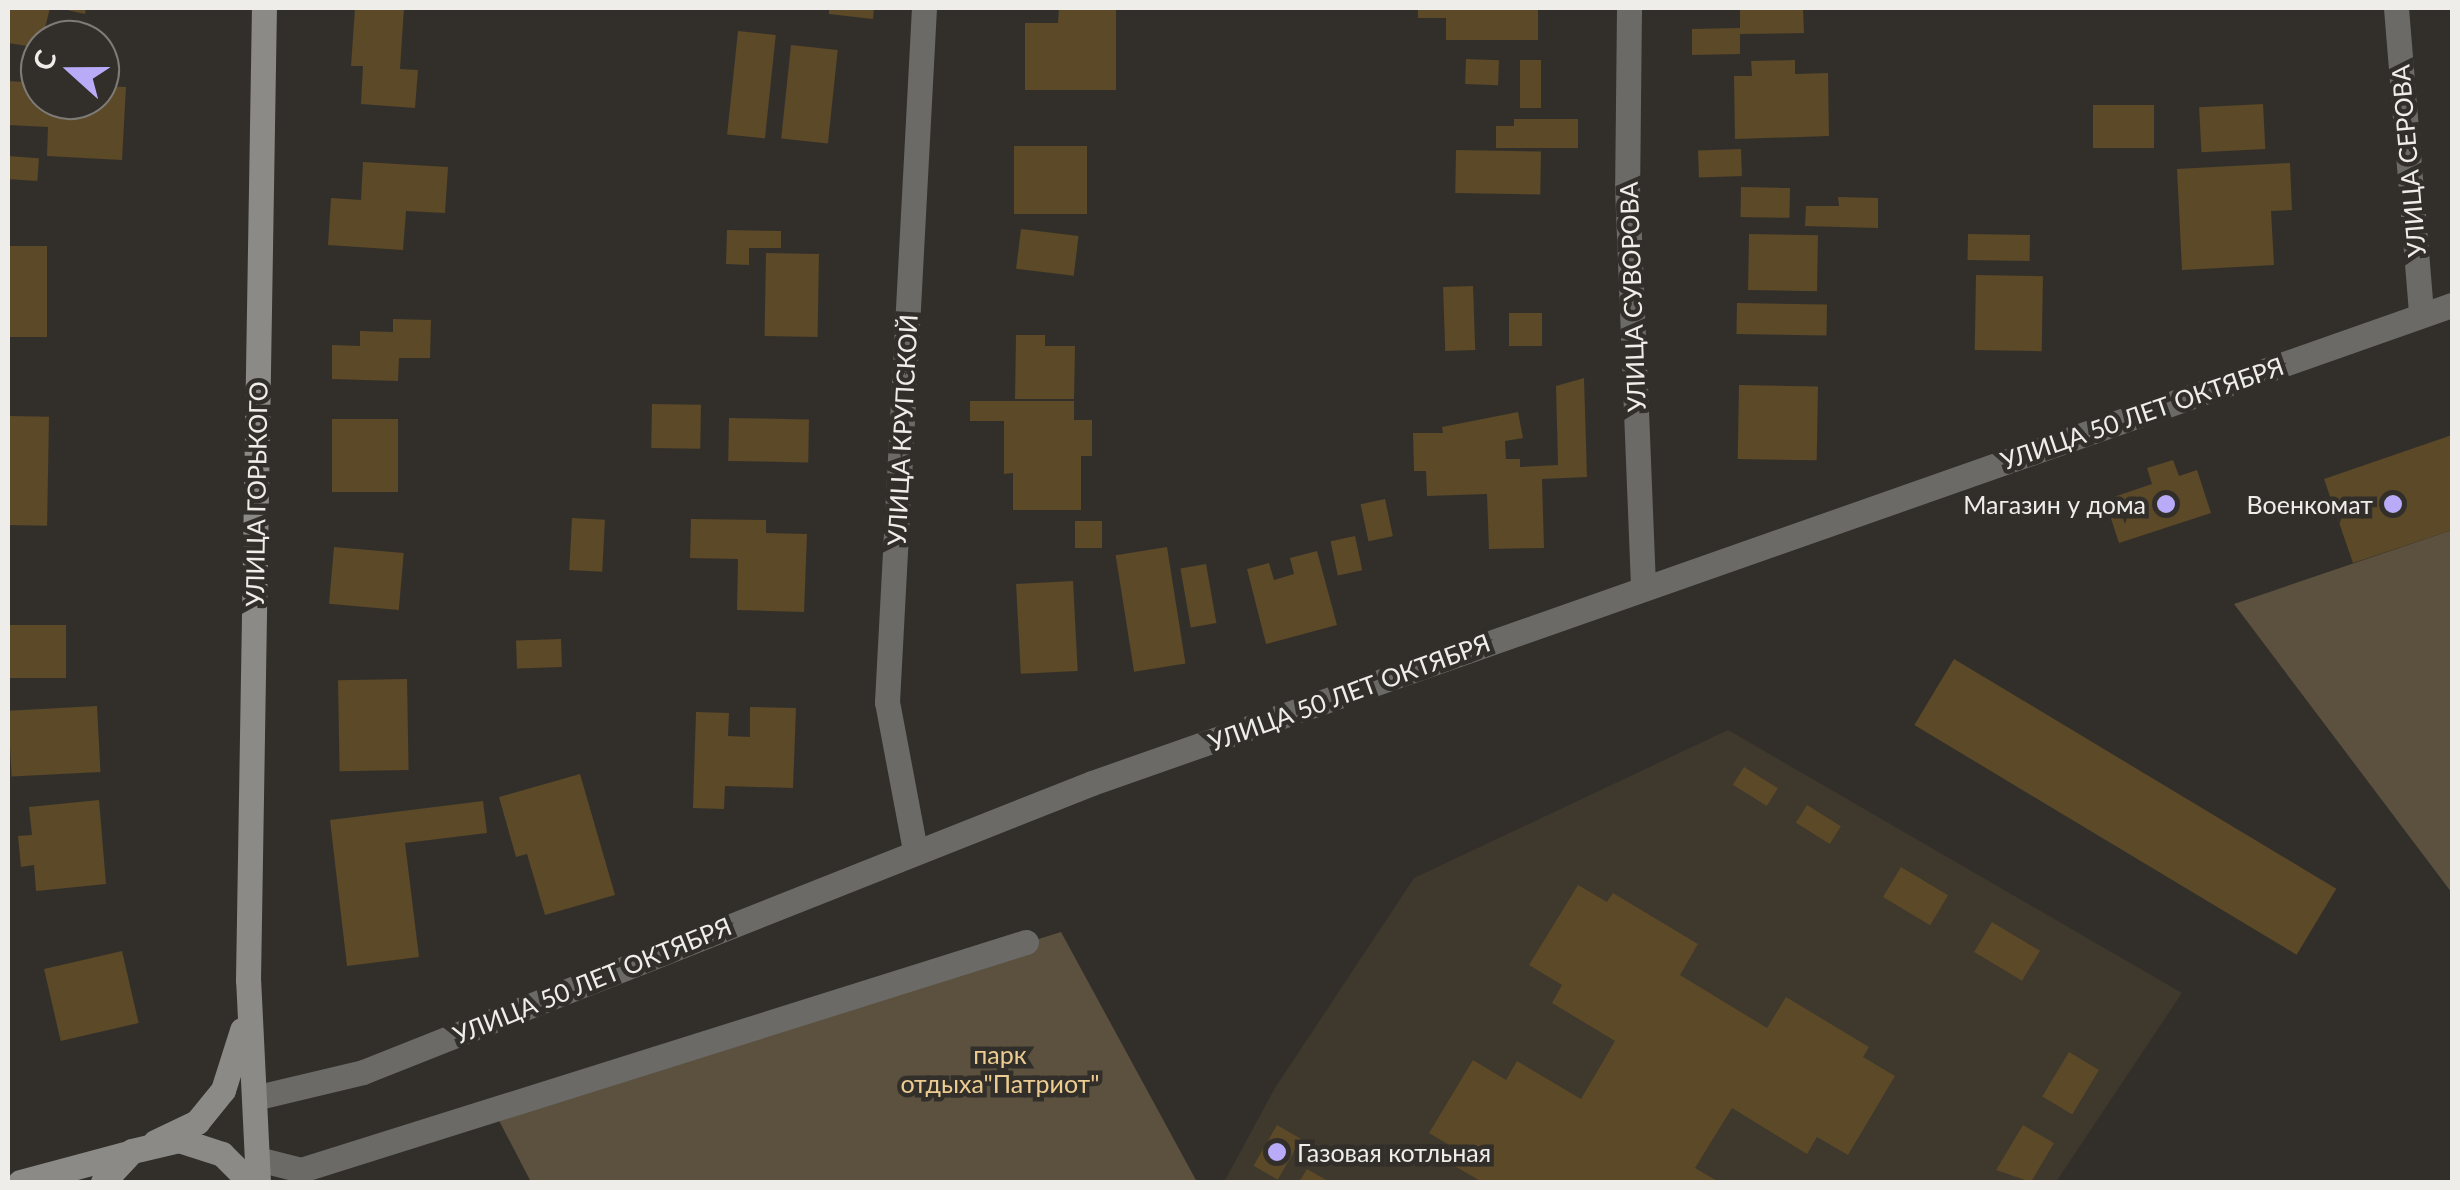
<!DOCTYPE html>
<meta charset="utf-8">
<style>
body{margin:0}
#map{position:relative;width:2460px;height:1190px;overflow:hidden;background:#322f2a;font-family:Lato,sans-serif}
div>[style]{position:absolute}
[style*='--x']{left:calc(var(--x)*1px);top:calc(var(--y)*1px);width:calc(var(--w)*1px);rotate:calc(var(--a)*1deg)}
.built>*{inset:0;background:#3e382d}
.green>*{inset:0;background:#5b513e}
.building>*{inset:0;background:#5b4928;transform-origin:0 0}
.service>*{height:25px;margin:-12.5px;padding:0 12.5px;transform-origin:12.5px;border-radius:12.5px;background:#6b6a67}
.minor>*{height:25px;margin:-12.5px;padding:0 12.5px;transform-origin:12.5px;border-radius:12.5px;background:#6b6a67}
.secondary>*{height:25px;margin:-12.5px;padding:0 12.5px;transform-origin:12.5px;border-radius:12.5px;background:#8c8a86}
.dots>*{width:28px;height:28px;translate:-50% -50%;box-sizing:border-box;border:5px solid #322f2a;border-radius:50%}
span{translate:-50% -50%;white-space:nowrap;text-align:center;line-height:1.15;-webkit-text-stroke:9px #322f2a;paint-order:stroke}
.street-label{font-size:25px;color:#efedea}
.poi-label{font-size:25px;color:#efedea}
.right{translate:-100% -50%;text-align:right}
.left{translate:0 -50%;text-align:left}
.park-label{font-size:25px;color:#edcc91}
.frame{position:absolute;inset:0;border:10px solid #efedea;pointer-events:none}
.north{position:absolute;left:20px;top:20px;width:100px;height:100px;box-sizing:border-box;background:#322f2a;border:2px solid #7e7b77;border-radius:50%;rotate:291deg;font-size:28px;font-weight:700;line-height:40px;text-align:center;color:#efedea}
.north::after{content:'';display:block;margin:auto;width:35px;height:45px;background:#b9abf7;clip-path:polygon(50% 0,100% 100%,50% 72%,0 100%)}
</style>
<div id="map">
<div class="built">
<i style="clip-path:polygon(1728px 730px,2182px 993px,2056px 1182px,1224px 1182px,1275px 1088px,1414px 878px)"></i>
</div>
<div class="green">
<i style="clip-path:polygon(2452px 530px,2452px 893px,2234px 604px)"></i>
<i style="clip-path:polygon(1061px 932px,1197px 1182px,531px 1182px,493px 1109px)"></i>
</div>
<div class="building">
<i style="clip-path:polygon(8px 8px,50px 8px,40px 48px,8px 43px)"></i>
<i style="clip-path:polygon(58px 8px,86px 8px,85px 14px)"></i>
<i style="clip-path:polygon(355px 8px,404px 8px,400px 69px,418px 70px,415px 108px,361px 104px,363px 66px,351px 66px)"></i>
<i style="clip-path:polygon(829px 8px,874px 8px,873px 19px,829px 14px)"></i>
<i style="clip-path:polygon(1059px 8px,1116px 8px,1116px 90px,1025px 90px,1025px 23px,1058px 23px)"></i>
<i style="clip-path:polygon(1418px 8px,1538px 8px,1538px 40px,1446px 40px,1446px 18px,1418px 18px)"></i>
<i style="clip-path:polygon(1740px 8px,1803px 8px,1804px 33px,1740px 34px,1740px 54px,1692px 55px,1692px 29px,1740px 28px)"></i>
<i style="clip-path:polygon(66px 28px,103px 35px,102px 40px,64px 40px)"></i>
<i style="left:738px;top:31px;width:38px;height:104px;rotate:6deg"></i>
<i style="left:791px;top:45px;width:47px;height:94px;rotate:6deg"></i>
<i style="left:1466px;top:59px;width:33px;height:25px;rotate:2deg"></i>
<i style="left:1520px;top:60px;width:21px;height:48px"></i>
<i style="clip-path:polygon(1795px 60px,1795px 74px,1828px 73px,1829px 136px,1735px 139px,1734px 76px,1752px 76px,1751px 61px)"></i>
<i style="clip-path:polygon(8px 81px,40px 83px,40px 100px,100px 100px,100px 86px,126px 87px,122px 160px,47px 156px,48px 127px,8px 125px)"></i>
<i style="left:2263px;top:104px;width:45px;height:64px;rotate:87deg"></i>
<i style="left:2093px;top:105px;width:61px;height:43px"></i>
<i style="clip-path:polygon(1514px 119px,1578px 119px,1578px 148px,1496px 148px,1496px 126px,1514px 126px)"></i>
<i style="left:1014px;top:146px;width:73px;height:68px"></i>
<i style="left:1741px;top:149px;width:27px;height:43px;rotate:88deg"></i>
<i style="left:1456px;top:150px;width:85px;height:43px;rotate:1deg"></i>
<i style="left:8px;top:156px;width:31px;height:23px;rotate:4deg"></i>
<i style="clip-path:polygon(363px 162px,448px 167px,445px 213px,406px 211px,403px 250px,328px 245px,331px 198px,361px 200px)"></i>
<i style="clip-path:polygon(2290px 163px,2292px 210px,2271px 211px,2274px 265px,2182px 270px,2177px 169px)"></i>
<i style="left:1741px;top:187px;width:49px;height:30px;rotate:1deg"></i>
<i style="clip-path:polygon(1838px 197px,1878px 198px,1878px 228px,1805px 226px,1806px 206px,1839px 206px)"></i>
<i style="left:1021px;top:229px;width:58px;height:40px;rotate:7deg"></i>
<i style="clip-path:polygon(727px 230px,781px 231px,781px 248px,749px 248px,749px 265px,726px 264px)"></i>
<i style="left:1749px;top:234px;width:69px;height:56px;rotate:1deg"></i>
<i style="left:1968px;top:234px;width:62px;height:26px;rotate:1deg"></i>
<i style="left:8px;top:246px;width:39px;height:91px"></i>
<i style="left:766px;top:253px;width:53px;height:83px;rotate:1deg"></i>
<i style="left:1976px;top:275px;width:67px;height:75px;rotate:1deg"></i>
<i style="left:1473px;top:286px;width:64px;height:30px;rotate:88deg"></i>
<i style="left:1737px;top:303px;width:90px;height:31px;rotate:1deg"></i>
<i style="left:1509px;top:313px;width:33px;height:33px"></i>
<i style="clip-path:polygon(393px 319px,431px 320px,430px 358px,399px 358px,398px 381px,332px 379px,332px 345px,360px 346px,360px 331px,393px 332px)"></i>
<i style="clip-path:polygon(1016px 335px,1045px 335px,1045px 346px,1075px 346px,1074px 399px,1015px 399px)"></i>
<i style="clip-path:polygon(1584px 378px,1587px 477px,1542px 479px,1544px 548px,1489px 549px,1487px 494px,1427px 496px,1426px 471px,1414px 471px,1413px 433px,1443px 433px,1442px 427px,1518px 412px,1523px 438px,1505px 441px,1506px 459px,1520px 459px,1520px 467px,1558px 465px,1556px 386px)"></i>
<i style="left:1739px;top:385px;width:79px;height:74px;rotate:1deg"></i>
<i style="clip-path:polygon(970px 401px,1074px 401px,1074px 420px,1092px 420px,1092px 456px,1081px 456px,1081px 510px,1013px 510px,1013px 473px,1004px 474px,1004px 421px,970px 421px)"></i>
<i style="left:652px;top:404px;width:49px;height:44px;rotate:1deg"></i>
<i style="left:10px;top:416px;width:39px;height:109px;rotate:1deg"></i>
<i style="left:729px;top:418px;width:80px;height:43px;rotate:1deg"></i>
<i style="left:332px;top:419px;width:66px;height:73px"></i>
<i style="clip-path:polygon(2452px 435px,2452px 530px,2353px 563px,2324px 479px)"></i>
<i style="clip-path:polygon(2173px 460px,2179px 476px,2197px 470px,2211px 513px,2119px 543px,2105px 500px,2152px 484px,2147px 468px)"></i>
<i style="left:1385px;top:499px;width:38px;height:25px;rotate:78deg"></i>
<i style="left:572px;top:518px;width:33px;height:52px;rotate:3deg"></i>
<i style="clip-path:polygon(691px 519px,766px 520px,766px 533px,807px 534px,804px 612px,737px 610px,738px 559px,690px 558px)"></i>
<i style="left:1075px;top:521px;width:27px;height:27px"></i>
<i style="left:1355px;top:536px;width:35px;height:25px;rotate:78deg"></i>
<i style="left:334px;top:547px;width:70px;height:57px;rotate:5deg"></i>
<i style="left:1167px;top:547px;width:118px;height:52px;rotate:81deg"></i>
<i style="clip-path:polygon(1317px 551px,1337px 625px,1266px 644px,1247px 569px,1269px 563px,1274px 580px,1294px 574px,1290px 558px)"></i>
<i style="left:1206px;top:564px;width:60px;height:26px;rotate:80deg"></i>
<i style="left:1073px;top:581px;width:90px;height:57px;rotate:87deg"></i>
<i style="left:8px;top:625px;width:58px;height:53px"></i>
<i style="left:561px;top:639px;width:28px;height:45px;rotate:88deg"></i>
<i style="left:1954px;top:659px;width:446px;height:77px;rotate:31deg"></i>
<i style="left:407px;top:679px;width:91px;height:69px;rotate:89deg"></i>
<i style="left:97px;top:706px;width:66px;height:89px;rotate:87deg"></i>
<i style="clip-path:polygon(750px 707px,796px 708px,793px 788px,725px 786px,724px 809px,693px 808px,696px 712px,729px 713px,728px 736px,750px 737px)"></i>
<i style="left:1744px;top:767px;width:40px;height:21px;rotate:32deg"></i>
<i style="clip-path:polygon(580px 774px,615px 895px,545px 915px,527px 854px,516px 857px,499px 797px)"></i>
<i style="clip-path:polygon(99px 800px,106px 884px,36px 891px,34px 865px,21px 867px,18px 836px,32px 835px,29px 807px)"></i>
<i style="clip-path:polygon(483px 801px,487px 833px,405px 843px,419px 957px,347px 966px,330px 820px)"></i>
<i style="left:1807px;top:805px;width:40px;height:21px;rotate:32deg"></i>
<i style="left:1901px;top:867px;width:55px;height:35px;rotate:31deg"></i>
<i style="clip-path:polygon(1578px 885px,1607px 902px,1613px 893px,1698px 944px,1680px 975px,1767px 1028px,1786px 997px,1869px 1047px,1863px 1057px,1895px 1076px,1848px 1155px,1817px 1137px,1807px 1154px,1732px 1108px,1695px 1168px,1719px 1182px,1482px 1182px,1453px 1165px,1461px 1152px,1429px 1133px,1473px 1060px,1506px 1080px,1517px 1061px,1581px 1099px,1615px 1041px,1552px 1003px,1562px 985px,1529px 965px)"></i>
<i style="left:1992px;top:922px;width:56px;height:35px;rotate:31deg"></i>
<i style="left:122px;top:951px;width:74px;height:80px;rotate:77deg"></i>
<i style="left:2069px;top:1052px;width:35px;height:52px;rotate:31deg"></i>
<i style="left:1277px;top:1125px;width:28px;height:47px;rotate:30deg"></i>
<i style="clip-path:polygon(2023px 1125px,2054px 1143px,2031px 1182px,1996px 1170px)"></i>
<i style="clip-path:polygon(1307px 1169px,1330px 1182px,1299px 1182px)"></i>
</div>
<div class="service">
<i style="--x:258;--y:1159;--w:44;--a:14.3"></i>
<i style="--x:301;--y:1170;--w:760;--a:-17.46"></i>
</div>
<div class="minor">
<i style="--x:1629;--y:8;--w:179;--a:90.6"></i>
<i style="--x:1627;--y:187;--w:400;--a:87.7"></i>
<i style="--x:2396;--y:8;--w:308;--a:85.3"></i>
<i style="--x:915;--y:850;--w:151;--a:-100.7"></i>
<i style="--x:887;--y:702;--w:695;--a:-86.95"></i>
<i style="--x:254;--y:1098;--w:112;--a:-13.4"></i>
<i style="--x:363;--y:1072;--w:784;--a:-21.63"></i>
<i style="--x:1092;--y:783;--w:1442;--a:-19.37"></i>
</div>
<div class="secondary">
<i style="--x:155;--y:1142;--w:47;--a:-25.5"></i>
<i style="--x:197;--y:1122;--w:41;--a:-50.9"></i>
<i style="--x:223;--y:1090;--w:63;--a:-72.4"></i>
<i style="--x:20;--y:1182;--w:112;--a:-15"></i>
<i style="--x:103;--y:1182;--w:42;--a:-46.9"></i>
<i style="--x:132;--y:1151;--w:48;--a:-13.2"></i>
<i style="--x:179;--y:1140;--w:45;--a:18"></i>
<i style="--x:222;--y:1154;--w:40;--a:45"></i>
<i style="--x:258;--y:1182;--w:202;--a:-92.8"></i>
<i style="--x:248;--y:980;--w:972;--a:-89.06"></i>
</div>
<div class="dots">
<i style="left:2166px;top:504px;background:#b9abf7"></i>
<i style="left:2393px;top:504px;background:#b9abf7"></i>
<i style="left:1277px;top:1152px;background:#b9abf7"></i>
</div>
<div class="street-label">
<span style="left:2408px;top:161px;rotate:-95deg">УЛИЦА СЕРОВА</span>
<span style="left:1632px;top:297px;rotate:-92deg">УЛИЦА СУВОРОВА</span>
<span style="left:2142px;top:413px;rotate:-19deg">УЛИЦА 50 ЛЕТ ОКТЯБРЯ</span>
<span style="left:902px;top:430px;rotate:-87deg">УЛИЦА КРУПСКОЙ</span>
<span style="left:256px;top:494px;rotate:-89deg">УЛИЦА ГОРЬКОГО</span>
<span style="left:1349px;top:692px;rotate:-20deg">УЛИЦА 50 ЛЕТ ОКТЯБРЯ</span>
<span style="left:592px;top:980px;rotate:-22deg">УЛИЦА 50 ЛЕТ ОКТЯБРЯ</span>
</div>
<div class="poi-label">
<span class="right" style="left:2146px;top:504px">Магазин у дома</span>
<span class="right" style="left:2373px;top:504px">Военкомат</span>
<span class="left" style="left:1297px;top:1152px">Газовая котльная</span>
</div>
<div class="park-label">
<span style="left:1000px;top:1069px">парк<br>отдыха"Патриот"</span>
</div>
<div class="frame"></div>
<div class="north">С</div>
</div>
